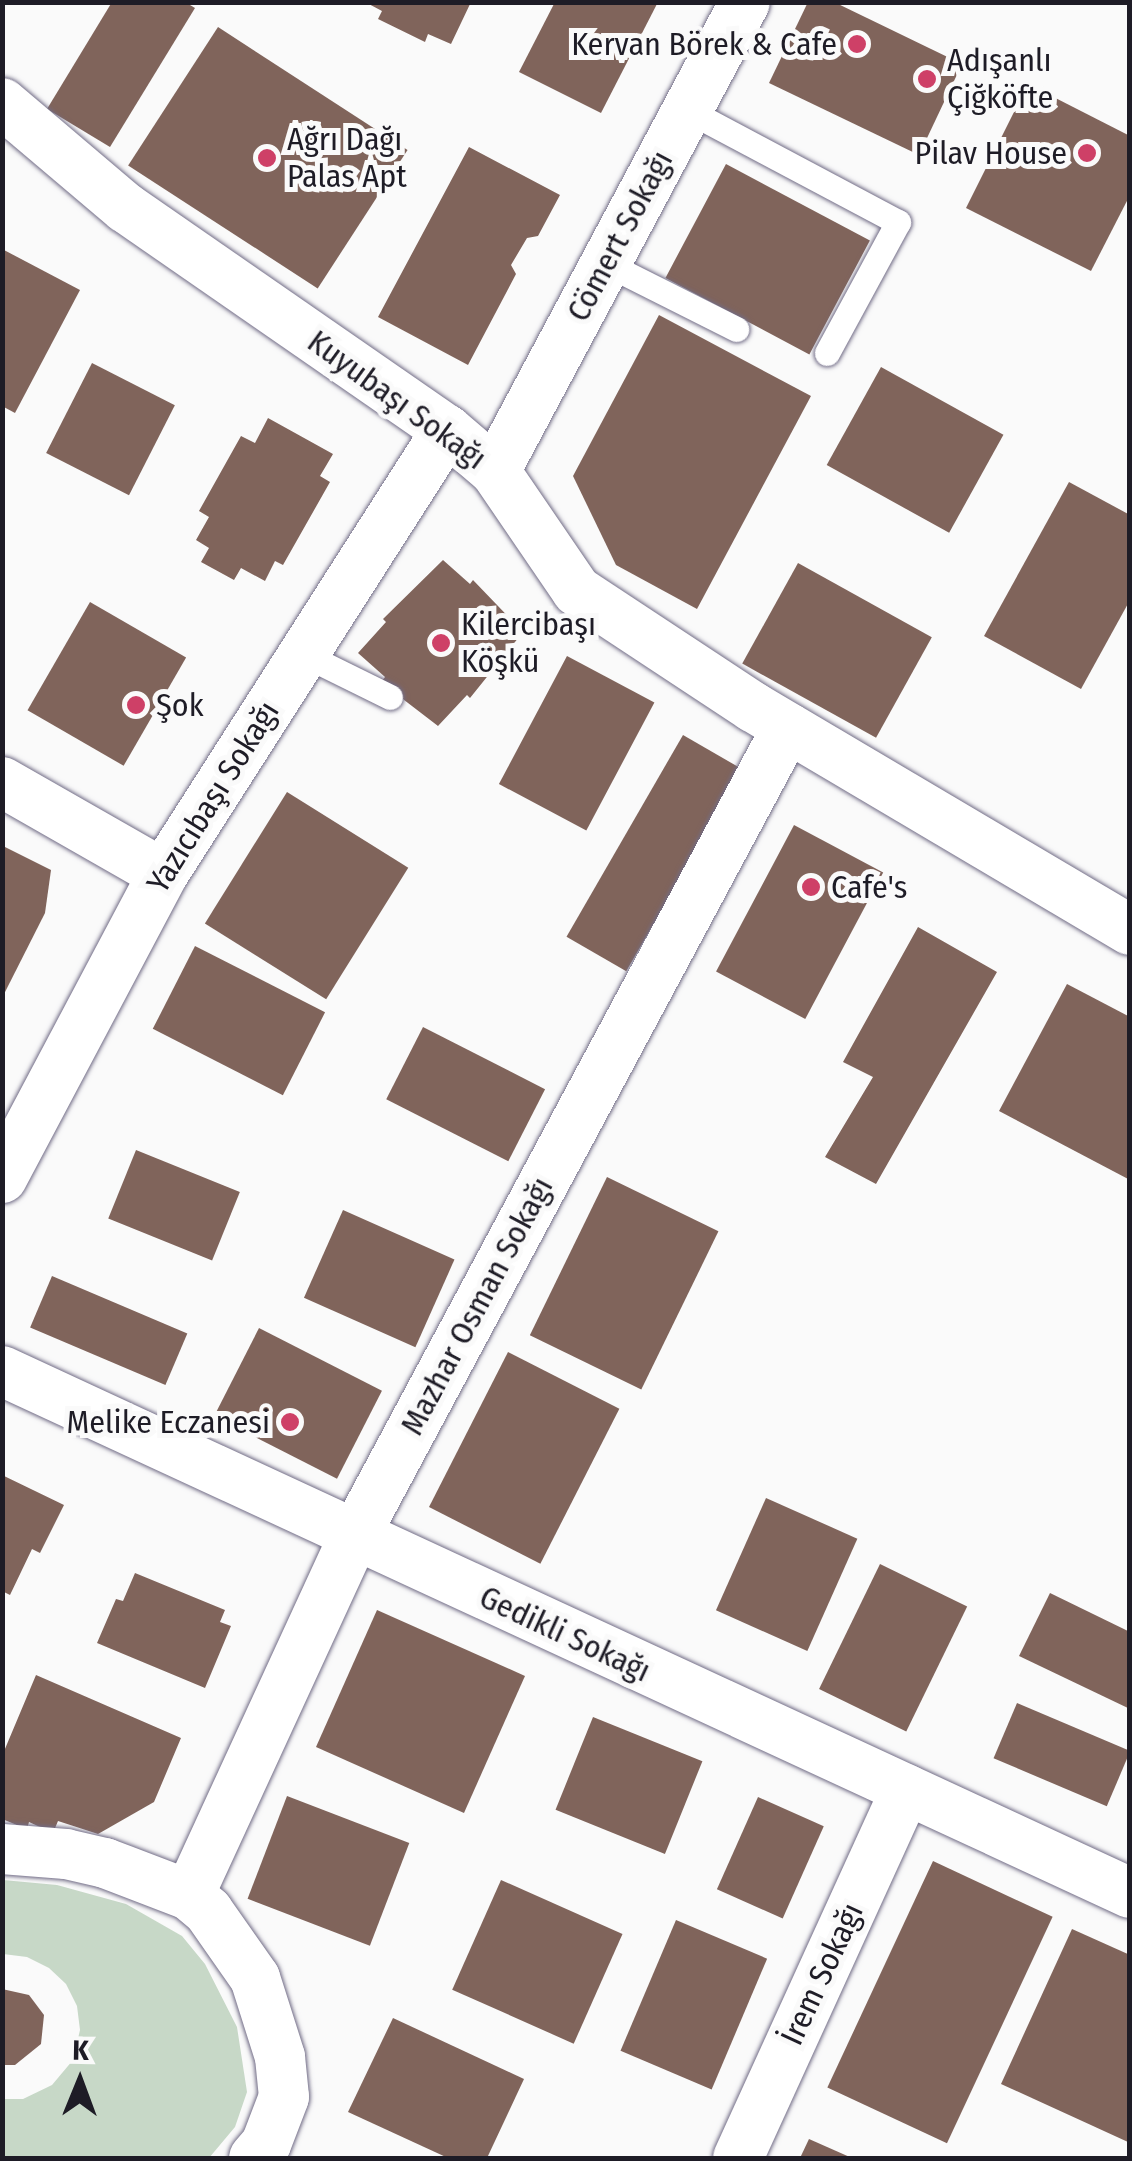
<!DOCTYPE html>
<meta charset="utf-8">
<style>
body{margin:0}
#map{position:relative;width:1132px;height:2161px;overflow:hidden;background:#fafafa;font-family:"Fira Sans Condensed",sans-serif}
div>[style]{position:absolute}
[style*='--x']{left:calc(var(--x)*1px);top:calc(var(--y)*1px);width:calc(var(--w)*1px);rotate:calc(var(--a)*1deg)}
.green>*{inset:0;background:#c7d8c7}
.building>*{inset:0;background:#80645b;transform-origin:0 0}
.roads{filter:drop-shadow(0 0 2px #716c86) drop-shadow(0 0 2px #716c86)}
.service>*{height:25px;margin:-12.5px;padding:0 12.5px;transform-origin:12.5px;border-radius:12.5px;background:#fff}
.minor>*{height:50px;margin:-25px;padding:0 25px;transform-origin:25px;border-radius:25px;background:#fff}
.dots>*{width:28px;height:28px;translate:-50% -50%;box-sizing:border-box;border:5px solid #fafafa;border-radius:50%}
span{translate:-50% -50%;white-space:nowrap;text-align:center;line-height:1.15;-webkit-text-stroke:10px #fafafa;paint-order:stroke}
.poi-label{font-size:32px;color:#1e1c26}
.right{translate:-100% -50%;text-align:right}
.left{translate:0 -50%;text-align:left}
.street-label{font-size:32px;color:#1e1c26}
.frame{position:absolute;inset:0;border:5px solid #1e1c26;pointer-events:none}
.north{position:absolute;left:30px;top:2031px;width:100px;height:100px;-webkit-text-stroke:8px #fafafa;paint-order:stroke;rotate:1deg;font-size:28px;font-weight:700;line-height:40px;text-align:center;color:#1e1c26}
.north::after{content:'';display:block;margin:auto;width:35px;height:45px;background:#1e1c26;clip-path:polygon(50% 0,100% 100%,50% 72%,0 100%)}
</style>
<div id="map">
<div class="green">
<i style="clip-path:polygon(3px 1880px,57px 1885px,126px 1904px,182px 1936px,205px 1964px,237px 2027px,247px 2092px,235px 2127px,209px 2158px,3px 2158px,3px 2099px,23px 2099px,52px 2085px,73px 2060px,80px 2030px,77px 2006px,66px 1984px,49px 1968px,27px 1957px,3px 1954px)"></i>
</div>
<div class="building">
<i style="clip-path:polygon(112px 2px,185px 2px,195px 8px,110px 147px,47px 109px)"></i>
<i style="clip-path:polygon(365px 2px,471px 2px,451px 44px,428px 34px,425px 42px,378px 19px,382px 11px)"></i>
<i style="clip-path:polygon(555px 2px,658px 2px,601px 113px,519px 72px)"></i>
<i style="clip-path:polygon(808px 2px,834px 2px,962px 64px,919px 155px,769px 83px)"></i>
<i style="left:218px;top:27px;width:226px;height:165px;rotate:33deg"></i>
<i style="clip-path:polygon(1028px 84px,1130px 136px,1130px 195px,1091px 271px,966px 208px)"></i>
<i style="clip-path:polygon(469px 147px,560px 195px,538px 236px,527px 238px,511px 265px,516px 274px,468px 365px,378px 317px)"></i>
<i style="left:726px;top:164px;width:163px;height:129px;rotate:28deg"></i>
<i style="clip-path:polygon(4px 250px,80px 290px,15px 413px,2px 406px)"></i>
<i style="clip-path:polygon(659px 315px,811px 396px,697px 609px,616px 565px,573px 476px)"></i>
<i style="left:92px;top:363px;width:93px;height:101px;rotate:27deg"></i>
<i style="left:881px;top:367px;width:140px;height:112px;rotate:29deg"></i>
<i style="clip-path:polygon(268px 418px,333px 454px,320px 476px,330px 482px,283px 565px,275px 561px,265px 581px,241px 568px,234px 580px,201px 562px,209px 548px,196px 540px,209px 517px,199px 511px,241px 436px,255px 443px)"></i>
<i style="clip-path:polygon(1069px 482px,1130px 515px,1130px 600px,1081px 689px,984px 636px)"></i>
<i style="clip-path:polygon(443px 560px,470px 584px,473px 580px,523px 632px,470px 698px,467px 695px,438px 726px,395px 693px,382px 681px,385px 677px,358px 653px,386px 622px,383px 619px)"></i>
<i style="left:798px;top:563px;width:153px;height:115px;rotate:29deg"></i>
<i style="left:90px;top:602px;width:111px;height:125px;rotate:30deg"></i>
<i style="left:567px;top:656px;width:99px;height:145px;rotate:28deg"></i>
<i style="left:683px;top:735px;width:69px;height:233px;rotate:30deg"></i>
<i style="left:287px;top:792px;width:143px;height:155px;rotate:32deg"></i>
<i style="left:794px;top:825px;width:101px;height:166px;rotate:28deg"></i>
<i style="clip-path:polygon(5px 847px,51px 870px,45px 913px,2px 998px)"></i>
<i style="clip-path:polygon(918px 927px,997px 972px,876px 1184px,825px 1157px,873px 1077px,843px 1062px)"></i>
<i style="left:195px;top:946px;width:146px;height:93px;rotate:27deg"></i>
<i style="clip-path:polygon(1067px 984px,1130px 1017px,1130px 1180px,999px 1111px)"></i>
<i style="left:423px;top:1027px;width:137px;height:81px;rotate:27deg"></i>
<i style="left:136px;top:1150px;width:112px;height:74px;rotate:22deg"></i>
<i style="left:607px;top:1177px;width:124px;height:176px;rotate:26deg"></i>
<i style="left:343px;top:1210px;width:122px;height:96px;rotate:24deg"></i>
<i style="left:52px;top:1276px;width:147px;height:56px;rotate:23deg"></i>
<i style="left:259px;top:1328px;width:138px;height:99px;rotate:27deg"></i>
<i style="left:508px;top:1352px;width:125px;height:174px;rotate:27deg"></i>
<i style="clip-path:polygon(2px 1475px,64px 1505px,40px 1553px,32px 1549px,10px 1595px,2px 1591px)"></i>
<i style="left:766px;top:1498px;width:100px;height:123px;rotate:24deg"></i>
<i style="left:880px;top:1564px;width:97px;height:139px;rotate:26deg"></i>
<i style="clip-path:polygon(135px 1573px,225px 1610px,220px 1622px,231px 1626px,205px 1688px,97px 1643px,116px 1599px,123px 1601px)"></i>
<i style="clip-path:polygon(1050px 1593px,1130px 1632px,1130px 1709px,1019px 1656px)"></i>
<i style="left:377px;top:1610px;width:162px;height:150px;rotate:24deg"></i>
<i style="clip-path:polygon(36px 1675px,181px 1738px,154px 1802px,98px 1834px,58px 1821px,53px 1833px,29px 1822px,27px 1829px,2px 1819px,2px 1756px)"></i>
<i style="left:1017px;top:1703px;width:123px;height:60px;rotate:23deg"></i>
<i style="left:593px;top:1717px;width:118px;height:100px;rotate:22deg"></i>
<i style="left:287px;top:1796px;width:131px;height:110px;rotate:21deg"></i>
<i style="left:758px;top:1797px;width:72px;height:101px;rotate:24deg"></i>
<i style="left:933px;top:1861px;width:132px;height:250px;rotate:25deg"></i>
<i style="left:501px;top:1880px;width:133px;height:120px;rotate:24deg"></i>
<i style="left:676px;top:1920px;width:99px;height:142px;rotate:23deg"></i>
<i style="clip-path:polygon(1072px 1929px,1130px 1955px,1128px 2142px,1001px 2084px)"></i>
<i style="clip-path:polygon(2px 1989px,29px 1995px,44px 2015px,41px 2044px,15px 2065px,2px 2065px)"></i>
<i style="clip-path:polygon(393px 2018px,524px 2079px,487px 2158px,448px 2158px,348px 2112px)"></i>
<i style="clip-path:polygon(809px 2139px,852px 2158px,800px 2158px)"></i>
</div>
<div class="roads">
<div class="service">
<i style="--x:687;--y:110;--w:239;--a:28"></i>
<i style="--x:898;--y:222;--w:149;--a:118.5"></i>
<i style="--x:605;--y:263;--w:147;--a:26.7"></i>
<i style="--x:303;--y:654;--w:97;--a:26.3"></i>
</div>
<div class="minor">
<i style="--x:2;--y:103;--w:162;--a:40.3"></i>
<i style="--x:126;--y:208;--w:390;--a:34.7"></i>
<i style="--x:447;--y:430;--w:63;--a:40.5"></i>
<i style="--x:495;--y:471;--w:145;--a:55.7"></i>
<i style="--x:577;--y:591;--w:211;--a:33.4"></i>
<i style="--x:753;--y:707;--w:438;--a:30.6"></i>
<i style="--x:495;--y:471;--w:531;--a:-61.94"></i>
<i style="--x:2;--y:782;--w:185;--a:29.7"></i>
<i style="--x:2;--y:1178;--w:344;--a:-62.1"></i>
<i style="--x:163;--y:874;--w:527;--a:-57.4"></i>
<i style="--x:2;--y:1371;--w:1243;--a:24.83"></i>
<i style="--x:2;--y:1849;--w:64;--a:4.5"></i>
<i style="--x:66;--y:1854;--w:40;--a:13"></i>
<i style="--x:105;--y:1863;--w:90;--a:20.9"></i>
<i style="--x:189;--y:1895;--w:25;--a:40"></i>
<i style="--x:208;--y:1911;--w:82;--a:55"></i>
<i style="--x:255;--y:1978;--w:83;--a:72.4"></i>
<i style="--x:280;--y:2057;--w:40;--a:84.3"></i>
<i style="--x:284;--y:2097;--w:50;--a:111"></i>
<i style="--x:266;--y:2144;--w:18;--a:131"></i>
<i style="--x:189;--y:1895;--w:394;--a:-65.3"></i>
<i style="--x:354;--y:1537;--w:918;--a:-61.84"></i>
<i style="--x:738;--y:2158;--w:405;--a:-65.5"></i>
</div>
</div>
<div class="dots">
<i style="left:857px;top:44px;background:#ce4067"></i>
<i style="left:927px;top:79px;background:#ce4067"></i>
<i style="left:1087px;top:153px;background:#ce4067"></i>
<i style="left:267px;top:158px;background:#ce4067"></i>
<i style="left:441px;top:643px;background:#ce4067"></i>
<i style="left:136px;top:705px;background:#ce4067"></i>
<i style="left:811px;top:887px;background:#ce4067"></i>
<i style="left:290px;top:1422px;background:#ce4067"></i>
</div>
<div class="poi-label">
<span class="right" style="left:837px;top:44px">Kervan Börek &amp; Cafe</span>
<span class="left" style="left:947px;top:79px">Adışanlı<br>Çiğköfte</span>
<span class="left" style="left:287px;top:158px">Ağrı Dağı<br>Palas Apt</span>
<span class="right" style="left:1067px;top:153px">Pilav House</span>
<span class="left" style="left:461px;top:643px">Kilercibaşı<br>Köşkü</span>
<span class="left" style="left:156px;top:705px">Şok</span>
<span class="left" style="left:831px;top:887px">Cafe's</span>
<span class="right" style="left:270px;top:1422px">Melike Eczanesi</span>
</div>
<div class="street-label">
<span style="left:620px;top:236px;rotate:-62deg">Cömert Sokağı</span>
<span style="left:397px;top:400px;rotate:36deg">Kuyubaşı Sokağı</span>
<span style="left:213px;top:797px;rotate:-58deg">Yazıcıbaşı Sokağı</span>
<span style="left:477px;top:1306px;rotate:-62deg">Mazhar Osman Sokağı</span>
<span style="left:565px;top:1634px;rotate:25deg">Gedikli Sokağı</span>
<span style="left:822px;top:1974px;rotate:-65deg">İrem Sokağı</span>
</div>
<div class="frame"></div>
<div class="north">K</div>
</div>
